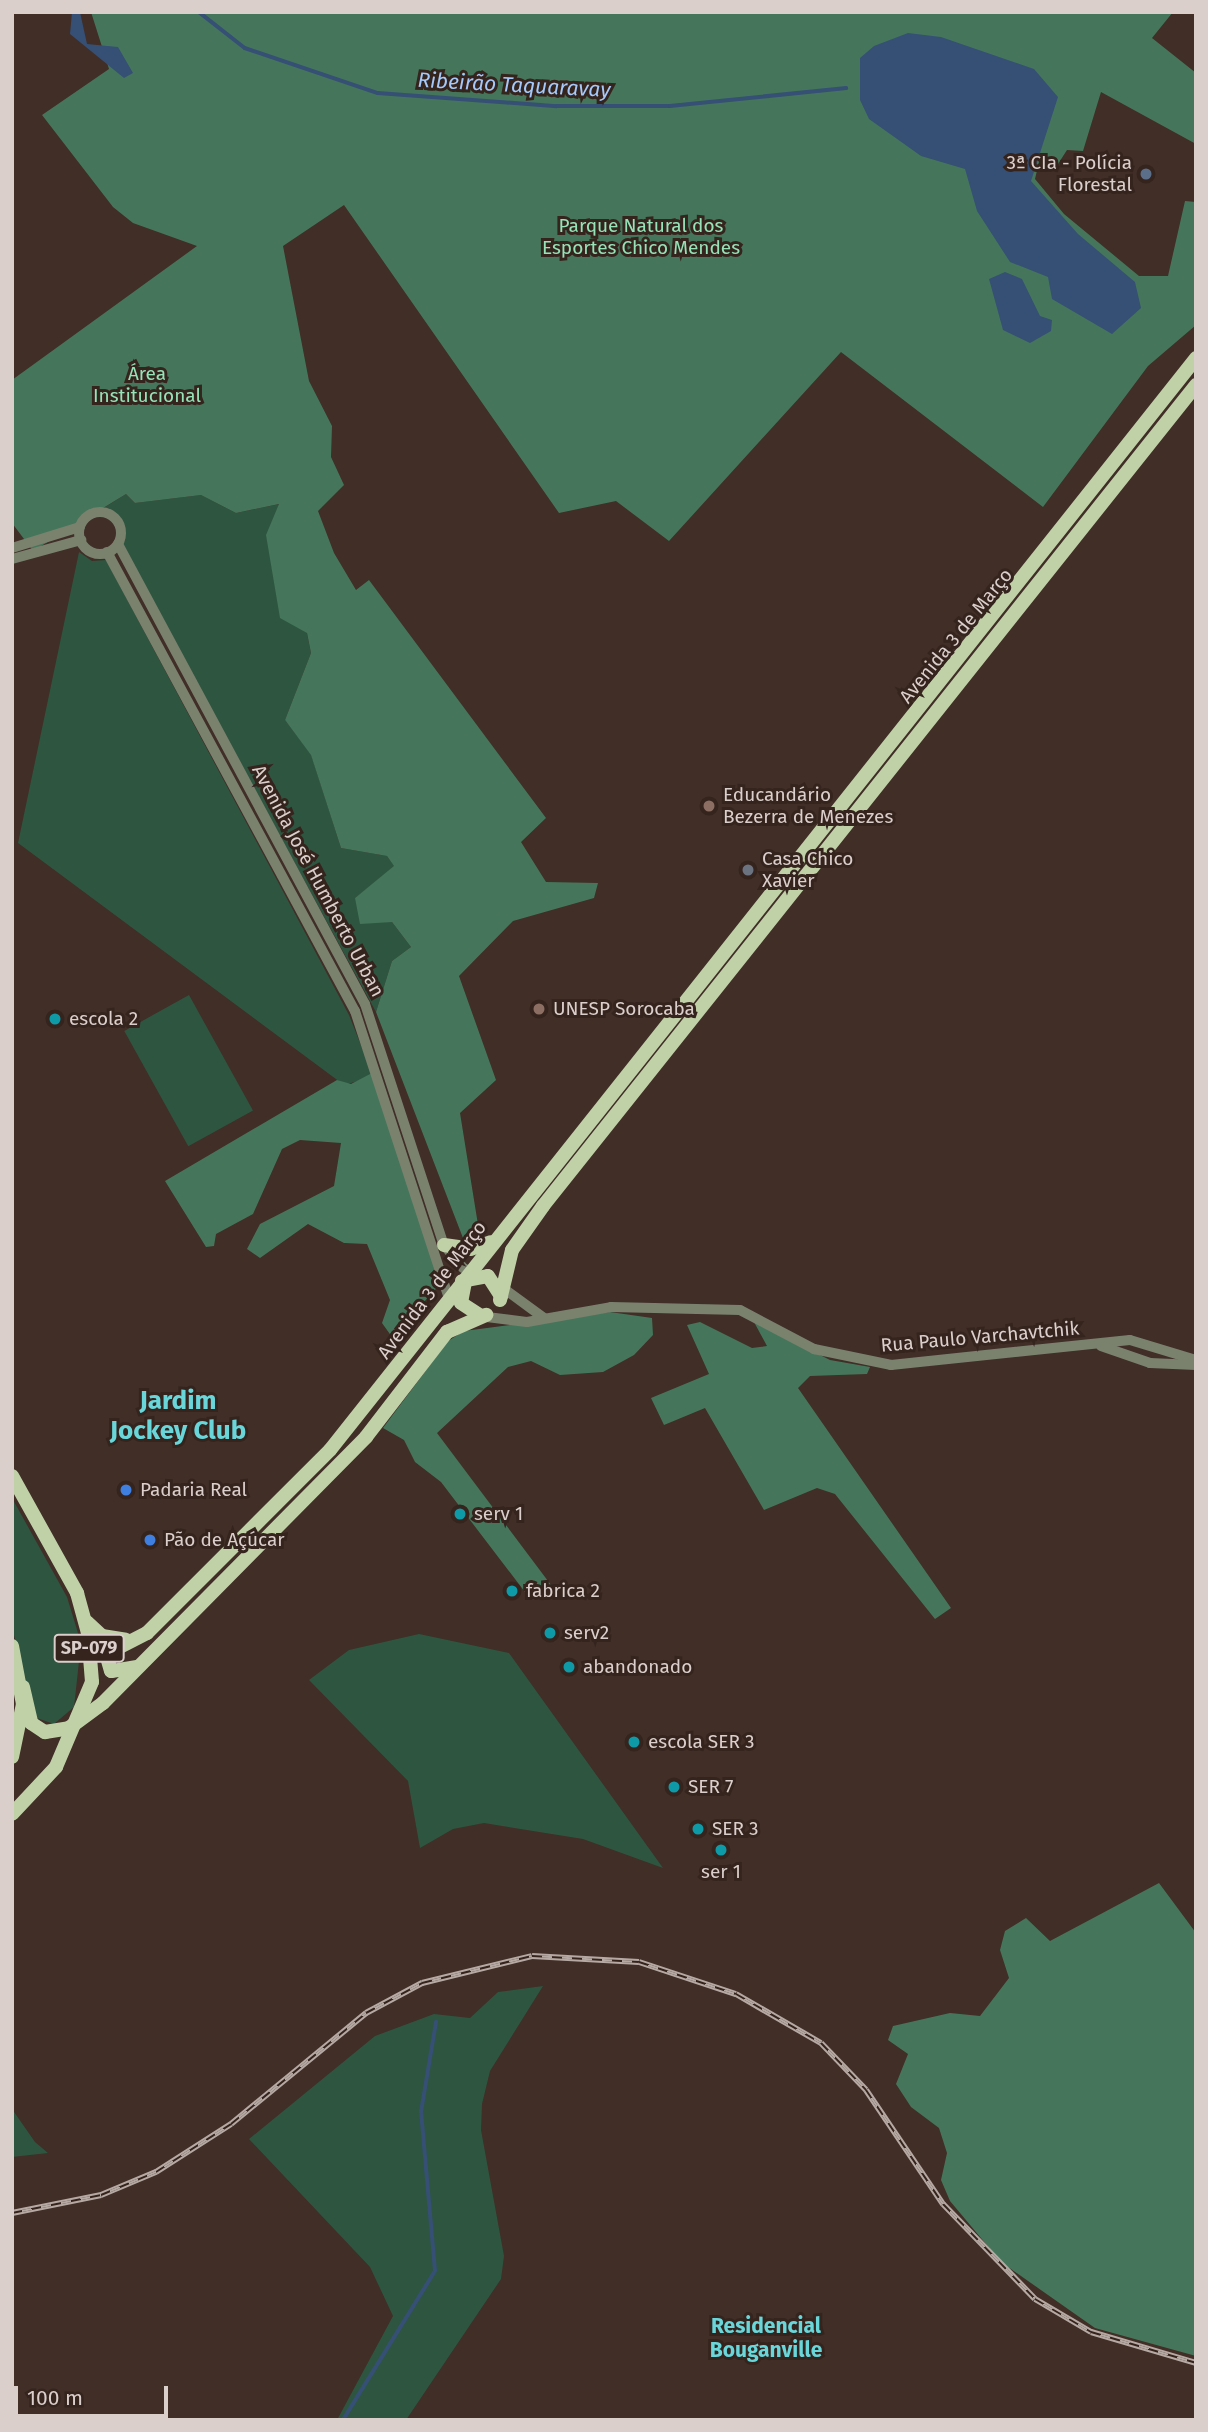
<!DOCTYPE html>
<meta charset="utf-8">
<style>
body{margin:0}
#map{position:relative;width:1208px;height:2432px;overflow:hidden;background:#402e27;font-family:"Fira Sans",sans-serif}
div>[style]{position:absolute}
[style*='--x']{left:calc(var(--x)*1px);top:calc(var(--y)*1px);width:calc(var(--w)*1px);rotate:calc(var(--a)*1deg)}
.green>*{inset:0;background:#2e5540;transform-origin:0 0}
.forest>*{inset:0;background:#45765b}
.water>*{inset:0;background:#355074}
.stream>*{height:3.5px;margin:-1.75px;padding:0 1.75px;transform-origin:1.75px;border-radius:1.75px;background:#355074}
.minor>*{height:10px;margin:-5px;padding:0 5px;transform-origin:5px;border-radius:5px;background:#7a826e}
.minor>.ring{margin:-5px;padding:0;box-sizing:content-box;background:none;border:10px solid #7a826e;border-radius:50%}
.major>*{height:14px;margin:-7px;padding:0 7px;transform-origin:7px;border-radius:7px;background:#c0d1a8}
.rail>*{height:6px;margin-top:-3px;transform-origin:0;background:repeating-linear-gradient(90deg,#35241e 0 10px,#b6a9a4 0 20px);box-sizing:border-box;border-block:2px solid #b6a9a4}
.dots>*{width:19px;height:19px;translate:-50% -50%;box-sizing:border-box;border:4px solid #35241e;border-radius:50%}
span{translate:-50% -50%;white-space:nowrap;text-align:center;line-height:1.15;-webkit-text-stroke:6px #35241e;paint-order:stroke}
.shield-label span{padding:2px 5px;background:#35241e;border:2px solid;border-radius:5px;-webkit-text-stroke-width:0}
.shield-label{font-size:18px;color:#dbcfcb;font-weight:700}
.poi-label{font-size:19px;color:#dbcfcb}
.right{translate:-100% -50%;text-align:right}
.left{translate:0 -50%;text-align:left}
.park-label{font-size:19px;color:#95e3b7}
.street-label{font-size:19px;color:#dbcfcb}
.water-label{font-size:21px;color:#a5c9fa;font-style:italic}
.neighbourhood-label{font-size:21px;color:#69d6da;font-weight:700}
.district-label{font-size:26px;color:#69d6da;font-weight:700}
.frame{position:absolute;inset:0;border:14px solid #dbcfcb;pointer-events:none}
.scale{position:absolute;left:14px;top:2386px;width:154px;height:32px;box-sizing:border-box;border:4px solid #dbcfcb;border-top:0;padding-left:9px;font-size:21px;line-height:24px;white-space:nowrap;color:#dbcfcb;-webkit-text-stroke:5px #35241e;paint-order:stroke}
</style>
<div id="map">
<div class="green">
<i style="clip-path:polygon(126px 494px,135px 503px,201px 495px,236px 513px,280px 504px,311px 653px,285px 720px,311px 754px,341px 848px,387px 856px,395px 867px,355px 898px,392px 922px,411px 947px,392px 961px,376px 1012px,122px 546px,121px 518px,102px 509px)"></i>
<i style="clip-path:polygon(79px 552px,92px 561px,106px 560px,349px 1015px,372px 1073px,365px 1079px,344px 1085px,18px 843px)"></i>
<i style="left:189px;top:995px;width:132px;height:74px;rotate:61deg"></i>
<i style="clip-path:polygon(12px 1498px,67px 1597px,81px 1643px,74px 1707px,54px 1724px,34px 1717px,12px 1627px)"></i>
<i style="clip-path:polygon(419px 1634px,509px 1653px,663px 1868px,583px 1839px,484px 1823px,453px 1829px,420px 1848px,408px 1781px,309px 1680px,349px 1650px)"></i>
<i style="clip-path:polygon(543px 1986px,490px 2071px,482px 2104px,481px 2130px,504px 2256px,501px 2279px,406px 2420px,337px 2420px,393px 2316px,370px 2267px,249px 2139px,375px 2036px,434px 2014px,470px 2018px,498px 1992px)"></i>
<i style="clip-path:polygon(12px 2109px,35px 2142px,48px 2153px,12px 2157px)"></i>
</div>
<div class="forest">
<i style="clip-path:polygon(91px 12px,1173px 12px,1152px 38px,1196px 73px,1196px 144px,1101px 92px,1083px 151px,1067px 150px,1058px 164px,1040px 158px,1035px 179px,1064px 214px,1139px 276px,1168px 276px,1185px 201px,1196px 202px,1196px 325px,1148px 366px,1043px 507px,841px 352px,669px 541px,616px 501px,559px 513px,344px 205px,283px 246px,309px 381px,332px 426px,331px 457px,344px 485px,318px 511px,334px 553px,356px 590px,369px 580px,546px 818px,521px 842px,546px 882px,598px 883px,594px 898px,513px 921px,459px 976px,496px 1080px,460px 1113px,479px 1231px,463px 1238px,376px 1012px,392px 961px,411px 947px,392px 922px,360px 924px,355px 898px,394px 866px,387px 856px,341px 848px,311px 755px,285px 720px,311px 653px,307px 633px,280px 618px,266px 535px,279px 504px,236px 513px,201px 495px,135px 503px,126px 494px,33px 551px,12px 523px,12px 380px,197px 246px,133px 223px,113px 207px,42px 115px,109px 69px)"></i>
<i style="clip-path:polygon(372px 1073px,444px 1280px,392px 1337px,382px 1323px,390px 1300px,367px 1244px,344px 1243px,308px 1224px,260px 1258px,247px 1249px,260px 1224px,334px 1186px,341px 1143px,300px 1140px,282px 1149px,253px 1214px,216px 1234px,214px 1246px,206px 1247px,165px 1181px,337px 1080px,351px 1084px)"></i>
<i style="clip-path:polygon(610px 1312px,652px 1318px,653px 1335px,634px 1355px,603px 1372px,560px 1375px,531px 1361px,508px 1367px,437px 1433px,551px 1585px,546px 1597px,531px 1600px,441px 1482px,415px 1462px,404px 1440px,383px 1428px,448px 1341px,464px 1331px)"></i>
<i style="clip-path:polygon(700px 1322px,752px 1348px,767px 1346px,754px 1322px,830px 1360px,870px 1367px,867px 1374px,810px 1376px,798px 1388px,951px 1608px,935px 1619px,835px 1494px,817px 1488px,764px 1510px,705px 1408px,664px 1425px,651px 1398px,709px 1374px,687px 1325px)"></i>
<i style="clip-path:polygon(1159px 1883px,1196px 1933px,1196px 2356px,1095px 2328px,1001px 2262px,950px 2201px,941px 2180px,947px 2153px,939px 2128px,911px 2107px,896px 2084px,908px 2054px,888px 2040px,893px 2026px,950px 2013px,980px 2016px,1009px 1978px,1000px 1950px,1005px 1931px,1026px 1918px,1050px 1941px)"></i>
</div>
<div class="water">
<i style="clip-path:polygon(72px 12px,80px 12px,87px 44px,118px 47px,133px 73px,124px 78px,70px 34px)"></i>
<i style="clip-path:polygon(908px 33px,941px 37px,1034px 69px,1058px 97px,1031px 181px,1078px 234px,1135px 282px,1141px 308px,1112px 334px,1052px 299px,1048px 277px,1010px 262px,977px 211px,965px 169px,921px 156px,869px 119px,860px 100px,860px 58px,874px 46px)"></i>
<i style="clip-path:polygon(1005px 272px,1022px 279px,1040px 316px,1052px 320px,1051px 331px,1030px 343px,1003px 330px,989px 279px)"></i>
</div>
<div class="stream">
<i style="--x:199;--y:12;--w:58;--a:38"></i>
<i style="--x:245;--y:48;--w:140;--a:18.7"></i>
<i style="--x:378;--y:93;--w:179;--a:4.2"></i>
<i style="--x:557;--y:106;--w:113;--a:0"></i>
<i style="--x:670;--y:106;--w:177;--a:-5.8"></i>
<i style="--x:343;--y:2420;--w:175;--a:-58.3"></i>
<i style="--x:435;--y:2271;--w:160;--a:-95"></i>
<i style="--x:421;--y:2112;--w:91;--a:-80.5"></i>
</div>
<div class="minor">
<i class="ring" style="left:79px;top:512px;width:32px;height:32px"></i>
<i style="--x:118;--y:544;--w:522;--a:61.77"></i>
<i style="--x:365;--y:1004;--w:254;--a:71.9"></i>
<i style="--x:444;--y:1245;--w:30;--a:50"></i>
<i style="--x:463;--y:1268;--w:15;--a:23"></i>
<i style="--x:12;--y:548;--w:71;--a:-17.2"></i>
<i style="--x:107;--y:552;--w:522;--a:61.62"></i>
<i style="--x:355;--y:1011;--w:302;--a:71.9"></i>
<i style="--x:12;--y:559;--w:72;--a:-15.4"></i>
<i style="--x:499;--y:1285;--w:56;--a:36.3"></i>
<i style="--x:479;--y:1316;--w:48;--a:7.1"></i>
<i style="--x:527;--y:1322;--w:85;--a:-10.1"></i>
<i style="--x:611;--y:1307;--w:129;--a:1.3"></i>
<i style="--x:740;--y:1310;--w:84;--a:27.8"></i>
<i style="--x:814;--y:1349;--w:79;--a:11.7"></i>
<i style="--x:891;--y:1365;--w:240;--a:-6"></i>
<i style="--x:1130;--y:1340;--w:69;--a:16.9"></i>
<i style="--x:1101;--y:1346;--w:52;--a:19.1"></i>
<i style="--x:1150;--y:1363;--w:46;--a:2.5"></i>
</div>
<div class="major">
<i style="--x:444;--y:1245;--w:27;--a:8"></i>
<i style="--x:471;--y:1249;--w:21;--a:-19"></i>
<i style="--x:462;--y:1281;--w:26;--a:-11"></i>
<i style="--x:488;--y:1276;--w:24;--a:57"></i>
<i style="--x:465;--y:1282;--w:21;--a:101"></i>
<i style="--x:461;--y:1303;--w:24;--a:33"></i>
<i style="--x:500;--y:1300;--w:51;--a:-76.5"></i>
<i style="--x:512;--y:1250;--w:54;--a:-54.8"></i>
<i style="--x:543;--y:1206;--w:1049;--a:-51.5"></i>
<i style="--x:12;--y:1476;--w:134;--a:60.9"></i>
<i style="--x:77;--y:1593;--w:41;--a:74.6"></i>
<i style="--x:88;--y:1633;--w:49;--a:85.3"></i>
<i style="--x:92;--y:1682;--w:92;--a:113"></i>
<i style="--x:56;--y:1767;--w:64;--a:133.1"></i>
<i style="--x:87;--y:1622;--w:21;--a:43"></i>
<i style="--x:102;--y:1636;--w:24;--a:9"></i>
<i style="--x:12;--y:1646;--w:59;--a:79.3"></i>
<i style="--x:23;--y:1704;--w:54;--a:101.7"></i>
<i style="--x:137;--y:1667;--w:26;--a:171"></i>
<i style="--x:111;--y:1671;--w:18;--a:-106"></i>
<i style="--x:106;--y:1654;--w:46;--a:-27.1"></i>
<i style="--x:147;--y:1633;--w:259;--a:-45"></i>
<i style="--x:330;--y:1450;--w:1394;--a:-51.58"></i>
<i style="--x:23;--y:1687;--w:37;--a:77"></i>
<i style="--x:31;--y:1723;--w:17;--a:33"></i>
<i style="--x:45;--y:1732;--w:24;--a:-9"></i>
<i style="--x:69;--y:1728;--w:42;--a:-36.3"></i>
<i style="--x:103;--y:1703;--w:374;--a:-45.3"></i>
<i style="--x:366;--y:1437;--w:133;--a:-52.4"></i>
<i style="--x:447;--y:1332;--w:43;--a:-23.6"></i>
</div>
<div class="rail">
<i style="--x:12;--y:2213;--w:91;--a:-11.4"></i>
<i style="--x:101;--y:2195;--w:60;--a:-22.7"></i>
<i style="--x:156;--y:2172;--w:89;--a:-32.6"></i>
<i style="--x:231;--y:2124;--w:175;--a:-39.4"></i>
<i style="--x:366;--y:2013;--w:64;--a:-28.2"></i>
<i style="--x:422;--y:1983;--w:113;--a:-13.8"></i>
<i style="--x:532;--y:1956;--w:107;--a:3.2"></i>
<i style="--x:639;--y:1962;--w:102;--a:18.3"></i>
<i style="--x:736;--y:1994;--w:98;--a:30"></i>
<i style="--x:821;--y:2043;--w:65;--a:46.2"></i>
<i style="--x:866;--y:2090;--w:138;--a:56"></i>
<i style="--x:943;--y:2204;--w:132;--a:45.9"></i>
<i style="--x:1035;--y:2299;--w:65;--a:30.5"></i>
<i style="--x:1091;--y:2332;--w:109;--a:16.4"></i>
</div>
<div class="dots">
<i style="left:1146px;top:174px;background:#5c6f8a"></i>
<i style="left:709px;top:806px;background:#8d6e63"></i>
<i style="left:748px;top:870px;background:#6b7280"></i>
<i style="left:539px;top:1009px;background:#8d6e63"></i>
<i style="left:55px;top:1019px;background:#0f9aa8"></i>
<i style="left:126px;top:1490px;background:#3f7fe0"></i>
<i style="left:460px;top:1514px;background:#0f9aa8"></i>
<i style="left:150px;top:1540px;background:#3f7fe0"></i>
<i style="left:512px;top:1591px;background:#0f9aa8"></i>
<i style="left:550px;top:1633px;background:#0f9aa8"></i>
<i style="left:569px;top:1667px;background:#0f9aa8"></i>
<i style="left:634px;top:1742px;background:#0f9aa8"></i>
<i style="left:674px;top:1787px;background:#0f9aa8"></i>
<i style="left:698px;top:1829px;background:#0f9aa8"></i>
<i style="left:721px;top:1850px;background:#0f9aa8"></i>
</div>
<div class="shield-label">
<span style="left:89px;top:1648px">SP-079</span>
</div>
<div class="poi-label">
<span class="right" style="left:1132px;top:174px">3ª CIa - Polícia<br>Florestal</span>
<span class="left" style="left:723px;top:806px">Educandário<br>Bezerra de Menezes</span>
<span class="left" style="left:762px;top:870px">Casa Chico<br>Xavier</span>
<span class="left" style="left:553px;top:1009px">UNESP Sorocaba</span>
<span class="left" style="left:69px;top:1019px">escola 2</span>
<span class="left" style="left:140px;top:1490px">Padaria Real</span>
<span class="left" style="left:474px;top:1514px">serv 1</span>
<span class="left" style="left:164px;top:1540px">Pão de Açúcar</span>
<span class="left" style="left:526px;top:1591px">fabrica 2</span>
<span class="left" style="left:564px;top:1633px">serv2</span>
<span class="left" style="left:583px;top:1667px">abandonado</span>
<span class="left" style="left:648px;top:1742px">escola SER 3</span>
<span class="left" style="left:688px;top:1787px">SER 7</span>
<span class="left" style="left:712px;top:1829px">SER 3</span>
<span style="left:721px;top:1872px">ser 1</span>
</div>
<div class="park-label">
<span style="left:641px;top:237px">Parque Natural dos<br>Esportes Chico Mendes</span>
<span style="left:147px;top:385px">Área<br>Institucional</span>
</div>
<div class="street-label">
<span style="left:956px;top:636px;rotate:-51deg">Avenida 3 de Março</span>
<span style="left:318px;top:881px;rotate:62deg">Avenida José Humberto Urban</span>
<span style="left:432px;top:1290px;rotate:-53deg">Avenida 3 de Março</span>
<span style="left:980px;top:1337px;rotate:-5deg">Rua Paulo Varchavtchik</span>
</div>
<div class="water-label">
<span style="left:514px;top:85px;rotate:3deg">Ribeirão Taquaravay</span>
</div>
<div class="neighbourhood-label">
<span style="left:766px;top:2338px">Residencial<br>Bouganville</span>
</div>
<div class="district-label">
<span style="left:178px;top:1416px">Jardim<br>Jockey Club</span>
</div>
<div class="frame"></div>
<div class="scale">100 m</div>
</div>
